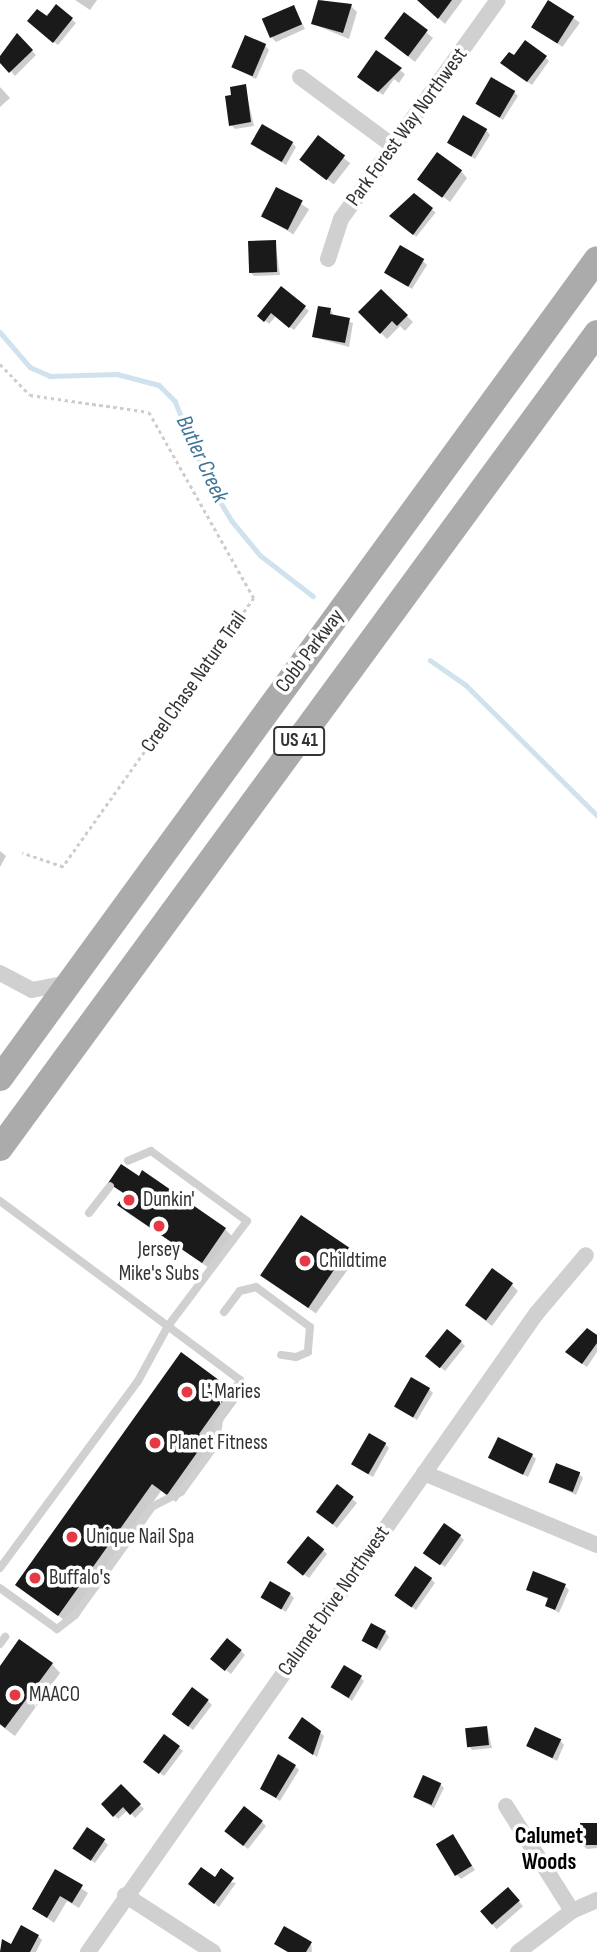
<!DOCTYPE html>
<style>
body{margin:0}
#map{position:relative;width:597px;height:1952px;overflow:hidden;background:#fff;font-family:"Sofia Sans Condensed",sans-serif}
div>[style]{position:absolute}
[style*='--x']{left:calc(var(--x)*1px);top:calc(var(--y)*1px);width:calc(var(--w)*1px);rotate:calc(var(--a)*1deg)}
.shadow>*{inset:0;background:#0003;transform-origin:0 0}
.stream>*{height:4.5px;margin:-2.25px;padding:0 2.25px;transform-origin:2.25px;border-radius:2.25px;background:#cfe2ee}
.building>*{inset:0;background:#1a1a1a;transform-origin:0 0}
.path>*{height:2.5px;margin-top:-1.25px;transform-origin:0;background:repeating-linear-gradient(90deg,#cdcdcd 0 3.5px,transparent 0 7px)}
.service>*{height:8px;margin:-4px;padding:0 4px;transform-origin:4px;border-radius:4px;background:#d0d0d0}
.minor>*{height:16px;margin:-8px;padding:0 8px;transform-origin:8px;border-radius:8px;background:#d0d0d0}
.primary>*{height:26px;margin:-13px;padding:0 13px;transform-origin:13px;border-radius:13px;background:#ababab}
.dots>*{width:19px;height:19px;translate:-50% -50%;box-sizing:border-box;border:4px solid #fff;border-radius:50%}
span{translate:-50% -50%;white-space:nowrap;text-align:center;line-height:1.15;-webkit-text-stroke:7px #fff;paint-order:stroke}
.shield-label span{padding:2px 5px;background:#fff;border:2px solid;border-radius:5px;-webkit-text-stroke-width:0}
.shield-label{font-size:19px;color:#333;font-weight:700}
.street-label{font-size:21px;color:#333}
.poi-label{font-size:21px;color:#333}
.left{translate:0 -50%;text-align:left}
.water-label{font-size:23px;color:#3f7597;font-style:italic}
.neighbourhood-label{font-size:23px;color:#000;font-weight:700}
</style>
<div id="map">
<div class="shadow">
<i style="clip-path:polygon(75px 0,97px 0,90px 10px)"></i>
<i style="clip-path:polygon(320px 0,351px 6px,357px 12px,349px 39px,313px 24px)"></i>
<i style="clip-path:polygon(419px 0,462px 0,462px 1px,445px 24px)"></i>
<i style="left:550px;top:1px;width:37px;height:30px;rotate:36deg"></i>
<i style="clip-path:polygon(57px 7px,76px 23px,58px 45px,33px 25px)"></i>
<i style="clip-path:polygon(294px 7px,305px 29px,276px 42px,272px 38px)"></i>
<i style="clip-path:polygon(405px 14px,433px 38px,415px 62px,393px 44px)"></i>
<i style="clip-path:polygon(17px 36px,36px 55px,15px 76px,0 58px)"></i>
<i style="clip-path:polygon(265px 46px,269px 50px,256px 79px,233px 67px)"></i>
<i style="clip-path:polygon(376px 52px,405px 74px,399px 83px,394px 79px,383px 95px,363px 81px)"></i>
<i style="clip-path:polygon(545px 57px,549px 61px,532px 85px,507px 67px,514px 58px)"></i>
<i style="clip-path:polygon(245px 86px,254px 126px,235px 129px,231px 125px,233px 96px)"></i>
<i style="clip-path:polygon(0 87px,10px 98px,0 107px)"></i>
<i style="clip-path:polygon(514px 92px,518px 96px,503px 120px,481px 107px)"></i>
<i style="clip-path:polygon(486px 130px,490px 135px,475px 159px,449px 142px)"></i>
<i style="left:318px;top:138px;width:41px;height:27px;rotate:38deg"></i>
<i style="clip-path:polygon(292px 143px,296px 147px,286px 165px,252px 144px)"></i>
<i style="clip-path:polygon(461px 171px,467px 178px,450px 202px,420px 179px)"></i>
<i style="left:277px;top:189px;width:38px;height:30px;rotate:32deg"></i>
<i style="left:414px;top:195px;width:28px;height:31px;rotate:39deg"></i>
<i style="clip-path:polygon(275px 241px,280px 275px,254px 276px,250px 272px)"></i>
<i style="clip-path:polygon(423px 261px,427px 265px,412px 289px,389px 276px)"></i>
<i style="clip-path:polygon(281px 289px,309px 311px,294px 330px,276px 316px,269px 324px,260px 316px)"></i>
<i style="clip-path:polygon(381px 291px,413px 322px,405px 331px,400px 326px,387px 339px,360px 312px)"></i>
<i style="clip-path:polygon(331px 310px,334px 317px,353px 323px,349px 347px,313px 337px)"></i>
<i style="clip-path:polygon(0 851px,6px 856px,0 867px)"></i>
<i style="clip-path:polygon(110px 1182px,225px 1229px,234px 1238px,212px 1270px,128px 1213px,120px 1205px,126px 1196px)"></i>
<i style="left:302px;top:1217px;width:68px;height:70px;rotate:36deg"></i>
<i style="clip-path:polygon(512px 1285px,518px 1291px,492px 1326px,476px 1313px)"></i>
<i style="clip-path:polygon(597px 1338px,597px 1352px,587px 1367px,571px 1356px)"></i>
<i style="clip-path:polygon(461px 1342px,465px 1346px,445px 1371px,432px 1360px)"></i>
<i style="clip-path:polygon(181px 1355px,239px 1399px,207px 1443px,214px 1450px,176px 1502px,161px 1491px,68px 1623px,18px 1585px)"></i>
<i style="clip-path:polygon(429px 1389px,433px 1393px,417px 1420px,396px 1406px)"></i>
<i style="clip-path:polygon(385px 1444px,389px 1448px,373px 1477px,357px 1468px)"></i>
<i style="clip-path:polygon(532px 1455px,536px 1459px,528px 1477px,491px 1457px)"></i>
<i style="clip-path:polygon(579px 1474px,583px 1478px,576px 1495px,551px 1483px)"></i>
<i style="clip-path:polygon(337px 1486px,357px 1503px,337px 1528px,322px 1515px)"></i>
<i style="clip-path:polygon(460px 1536px,464px 1540px,445px 1567px,429px 1556px)"></i>
<i style="clip-path:polygon(323px 1550px,327px 1554px,309px 1578px,294px 1567px)"></i>
<i style="clip-path:polygon(431px 1579px,435px 1583px,416px 1610px,401px 1599px)"></i>
<i style="clip-path:polygon(565px 1586px,569px 1590px,559px 1613px,547px 1605px,549px 1600px,528px 1589px)"></i>
<i style="clip-path:polygon(290px 1594px,294px 1598px,286px 1612px,263px 1597px)"></i>
<i style="clip-path:polygon(385px 1632px,389px 1637px,380px 1651px,363px 1640px)"></i>
<i style="clip-path:polygon(241px 1651px,245px 1655px,231px 1674px,217px 1663px)"></i>
<i style="clip-path:polygon(52px 1664px,60px 1673px,15px 1736px,0 1725px,0 1669px)"></i>
<i style="clip-path:polygon(360px 1677px,364px 1681px,352px 1701px,332px 1687px)"></i>
<i style="clip-path:polygon(208px 1701px,212px 1705px,193px 1730px,178px 1718px)"></i>
<i style="clip-path:polygon(487px 1727px,492px 1748px,472px 1750px,468px 1745px)"></i>
<i style="clip-path:polygon(320px 1732px,324px 1736px,317px 1757px,294px 1741px)"></i>
<i style="clip-path:polygon(560px 1740px,564px 1745px,557px 1761px,528px 1745px)"></i>
<i style="clip-path:polygon(179px 1747px,183px 1751px,164px 1776px,150px 1765px)"></i>
<i style="clip-path:polygon(295px 1766px,299px 1770px,280px 1801px,262px 1789px)"></i>
<i style="clip-path:polygon(440px 1784px,444px 1788px,434px 1808px,415px 1797px)"></i>
<i style="clip-path:polygon(121px 1786px,144px 1809px,135px 1818px,128px 1810px,118px 1819px,103px 1804px)"></i>
<i style="clip-path:polygon(262px 1822px,266px 1826px,248px 1849px,230px 1835px)"></i>
<i style="clip-path:polygon(597px 1825px,597px 1848px,587px 1849px,582px 1845px)"></i>
<i style="clip-path:polygon(452px 1836px,475px 1870px,461px 1879px,457px 1875px)"></i>
<i style="clip-path:polygon(104px 1841px,108px 1845px,95px 1863px,79px 1852px)"></i>
<i style="clip-path:polygon(55px 1871px,88px 1893px,79px 1908px,67px 1901px,54px 1923px,34px 1908px)"></i>
<i style="clip-path:polygon(215px 1879px,236px 1883px,219px 1907px,194px 1888px)"></i>
<i style="left:508px;top:1889px;width:23px;height:35px;rotate:49deg"></i>
<i style="clip-path:polygon(38px 1936px,42px 1940px,36px 1952px,0 1952px,3px 1941px,11px 1946px)"></i>
<i style="clip-path:polygon(311px 1943px,312px 1952px,287px 1952px,276px 1944px)"></i>
</div>
<div class="stream">
<i style="--x:0;--y:332;--w:46;--a:49.4"></i>
<i style="--x:30;--y:367;--w:22;--a:24"></i>
<i style="--x:50;--y:376;--w:67;--a:-1.7"></i>
<i style="--x:117;--y:374;--w:43;--a:14.7"></i>
<i style="--x:159;--y:385;--w:23;--a:45"></i>
<i style="--x:175;--y:401;--w:89;--a:67.5"></i>
<i style="--x:209;--y:483;--w:44;--a:58.8"></i>
<i style="--x:232;--y:521;--w:44;--a:50.5"></i>
<i style="--x:260;--y:555;--w:67;--a:37.7"></i>
<i style="--x:430;--y:660;--w:44;--a:34.8"></i>
<i style="--x:466;--y:685;--w:185;--a:44.8"></i>
</div>
<div class="building">
<i style="clip-path:polygon(318px 0,352px 4px,343px 33px,311px 24px)"></i>
<i style="clip-path:polygon(417px 0,452px 0,438px 19px)"></i>
<i style="left:548px;top:0;width:31px;height:32px;rotate:32deg"></i>
<i style="clip-path:polygon(56px 4px,73px 18px,53px 43px,27px 21px,37px 9px,47px 16px)"></i>
<i style="left:294px;top:5px;width:21px;height:35px;rotate:67deg"></i>
<i style="left:404px;top:12px;width:30px;height:33px;rotate:37deg"></i>
<i style="clip-path:polygon(17px 33px,33px 50px,9px 73px,0 63px,0 56px)"></i>
<i style="left:245px;top:35px;width:23px;height:35px;rotate:23deg"></i>
<i style="clip-path:polygon(525px 40px,547px 56px,527px 82px,500px 63px,509px 52px,514px 55px)"></i>
<i style="clip-path:polygon(376px 50px,402px 68px,378px 92px,357px 77px)"></i>
<i style="left:491px;top:77px;width:28px;height:31px;rotate:30deg"></i>
<i style="clip-path:polygon(246px 84px,251px 122px,229px 126px,225px 96px,231px 95px,230px 87px)"></i>
<i style="left:463px;top:115px;width:28px;height:32px;rotate:30deg"></i>
<i style="left:262px;top:124px;width:36px;height:23px;rotate:30deg"></i>
<i style="left:318px;top:135px;width:34px;height:31px;rotate:37deg"></i>
<i style="left:437px;top:152px;width:31px;height:34px;rotate:36deg"></i>
<i style="left:276px;top:187px;width:30px;height:33px;rotate:27deg"></i>
<i style="clip-path:polygon(414px 193px,433px 208px,413px 235px,389px 216px)"></i>
<i style="left:276px;top:240px;width:32px;height:28px;rotate:88deg"></i>
<i style="left:400px;top:245px;width:28px;height:32px;rotate:30deg"></i>
<i style="clip-path:polygon(281px 286px,306px 306px,289px 328px,271px 313px,264px 322px,257px 316px)"></i>
<i style="clip-path:polygon(381px 289px,408px 315px,397px 326px,392px 321px,380px 334px,358px 312px)"></i>
<i style="clip-path:polygon(318px 306px,331px 308px,330px 314px,350px 318px,345px 343px,312px 337px)"></i>
<i style="clip-path:polygon(121px 1164px,139px 1176px,142px 1170px,226px 1228px,202px 1263px,117px 1205px,125px 1194px,108px 1183px)"></i>
<i style="left:301px;top:1215px;width:58px;height:73px;rotate:34deg"></i>
<i style="left:492px;top:1268px;width:26px;height:46px;rotate:36deg"></i>
<i style="clip-path:polygon(587px 1328px,597px 1335px,597px 1343px,582px 1364px,565px 1352px)"></i>
<i style="left:447px;top:1329px;width:19px;height:35px;rotate:39deg"></i>
<i style="clip-path:polygon(181px 1352px,231px 1389px,199px 1434px,206px 1440px,167px 1495px,152px 1484px,58px 1616px,15px 1585px)"></i>
<i style="left:411px;top:1377px;width:22px;height:34px;rotate:30deg"></i>
<i style="left:369px;top:1433px;width:20px;height:36px;rotate:30deg"></i>
<i style="left:498px;top:1437px;width:39px;height:23px;rotate:26deg"></i>
<i style="left:556px;top:1463px;width:26px;height:21px;rotate:21deg"></i>
<i style="left:337px;top:1484px;width:21px;height:35px;rotate:37deg"></i>
<i style="left:444px;top:1523px;width:21px;height:37px;rotate:35deg"></i>
<i style="left:308px;top:1536px;width:21px;height:34px;rotate:39deg"></i>
<i style="left:415px;top:1566px;width:21px;height:36px;rotate:35deg"></i>
<i style="clip-path:polygon(533px 1571px,566px 1584px,555px 1610px,545px 1606px,548px 1598px,526px 1590px)"></i>
<i style="left:270px;top:1581px;width:24px;height:19px;rotate:30deg"></i>
<i style="left:371px;top:1623px;width:17px;height:20px;rotate:28deg"></i>
<i style="left:227px;top:1638px;width:19px;height:27px;rotate:39deg"></i>
<i style="clip-path:polygon(19px 1639px,53px 1663px,5px 1728px,0 1724px,0 1666px)"></i>
<i style="left:344px;top:1665px;width:21px;height:26px;rotate:31deg"></i>
<i style="left:192px;top:1687px;width:21px;height:34px;rotate:37deg"></i>
<i style="clip-path:polygon(302px 1717px,321px 1731px,313px 1755px,288px 1738px)"></i>
<i style="left:487px;top:1726px;width:19px;height:22px;rotate:84deg"></i>
<i style="left:535px;top:1727px;width:29px;height:21px;rotate:25deg"></i>
<i style="left:164px;top:1734px;width:20px;height:35px;rotate:37deg"></i>
<i style="clip-path:polygon(278px 1754px,296px 1765px,276px 1798px,260px 1789px)"></i>
<i style="left:423px;top:1775px;width:20px;height:24px;rotate:24deg"></i>
<i style="clip-path:polygon(121px 1784px,141px 1804px,130px 1815px,123px 1807px,113px 1817px,101px 1804px)"></i>
<i style="left:244px;top:1806px;width:24px;height:32px;rotate:38deg"></i>
<i style="left:597px;top:1823px;width:22px;height:17px;rotate:90deg"></i>
<i style="left:87px;top:1827px;width:22px;height:26px;rotate:34deg"></i>
<i style="left:453px;top:1834px;width:37px;height:20px;rotate:59deg"></i>
<i style="clip-path:polygon(201px 1867px,215px 1877px,221px 1868px,234px 1878px,214px 1904px,188px 1884px)"></i>
<i style="clip-path:polygon(55px 1869px,83px 1885px,72px 1903px,60px 1896px,47px 1918px,32px 1909px)"></i>
<i style="left:508px;top:1887px;width:18px;height:37px;rotate:49deg"></i>
<i style="clip-path:polygon(21px 1925px,39px 1935px,30px 1952px,0 1952px,2px 1939px,11px 1944px)"></i>
<i style="clip-path:polygon(284px 1926px,312px 1942px,306px 1952px,288px 1952px,274px 1944px)"></i>
</div>
<div class="path">
<i style="--x:0;--y:364;--w:43;--a:45.9"></i>
<i style="--x:30;--y:395;--w:120;--a:8.1"></i>
<i style="--x:149;--y:412;--w:214;--a:60.6"></i>
<i style="--x:254;--y:598;--w:330;--a:125.4"></i>
<i style="--x:63;--y:867;--w:43;--a:-161.1"></i>
</div>
<div class="service">
<i style="--x:0;--y:1201;--w:299;--a:36.7"></i>
<i style="--x:240;--y:1380;--w:45;--a:117.7"></i>
<i style="--x:219;--y:1420;--w:24;--a:97"></i>
<i style="--x:216;--y:1444;--w:59;--a:126.1"></i>
<i style="--x:181;--y:1492;--w:33;--a:153"></i>
<i style="--x:152;--y:1507;--w:133;--a:125.5"></i>
<i style="--x:75;--y:1615;--w:23;--a:142"></i>
<i style="--x:57;--y:1629;--w:70;--a:-144.3"></i>
<i style="--x:89;--y:1213;--w:34;--a:-52"></i>
<i style="--x:224;--y:1312;--w:26;--a:-53"></i>
<i style="--x:240;--y:1291;--w:16;--a:-14"></i>
<i style="--x:256;--y:1287;--w:67;--a:36.5"></i>
<i style="--x:310;--y:1327;--w:25;--a:95"></i>
<i style="--x:308;--y:1352;--w:13;--a:157"></i>
<i style="--x:296;--y:1357;--w:15;--a:-172"></i>
<i style="--x:0;--y:1568;--w:232;--a:-53.6"></i>
<i style="--x:138;--y:1381;--w:63;--a:-61.4"></i>
<i style="--x:168;--y:1326;--w:131;--a:-53"></i>
<i style="--x:247;--y:1221;--w:119;--a:-143.9"></i>
<i style="--x:151;--y:1151;--w:25;--a:157"></i>
<i style="--x:0;--y:1644;--w:9;--a:-54"></i>
</div>
<div class="minor">
<i style="--x:300;--y:77;--w:114;--a:36.5"></i>
<i style="--x:328;--y:259;--w:42;--a:-72"></i>
<i style="--x:341;--y:219;--w:269;--a:-54.4"></i>
<i style="--x:0;--y:973;--w:36;--a:28"></i>
<i style="--x:32;--y:990;--w:36;--a:-11"></i>
<i style="--x:424;--y:1473;--w:187;--a:22.6"></i>
<i style="--x:506;--y:1806;--w:124;--a:57.8"></i>
<i style="--x:125;--y:1895;--w:105;--a:32.9"></i>
<i style="--x:88;--y:1952;--w:780;--a:-54.92"></i>
<i style="--x:536;--y:1314;--w:77;--a:-49.7"></i>
<i style="--x:518;--y:1952;--w:68;--a:-37.2"></i>
<i style="--x:572;--y:1911;--w:27;--a:-24"></i>
</div>
<div class="primary">
<i style="--x:0;--y:1078;--w:1013;--a:-53.91"></i>
<i style="--x:0;--y:1148;--w:1010;--a:-53.78"></i>
</div>
<div class="dots">
<i style="left:129px;top:1200px;background:#e63946"></i>
<i style="left:159px;top:1226px;background:#e63946"></i>
<i style="left:305px;top:1261px;background:#e63946"></i>
<i style="left:187px;top:1392px;background:#e63946"></i>
<i style="left:155px;top:1443px;background:#e63946"></i>
<i style="left:72px;top:1537px;background:#e63946"></i>
<i style="left:35px;top:1578px;background:#e63946"></i>
<i style="left:15px;top:1695px;background:#e63946"></i>
</div>
<div class="shield-label">
<span style="left:299px;top:741px">US 41</span>
</div>
<div class="street-label">
<span style="left:407px;top:127px;rotate:-54deg">Park Forest Way Northwest</span>
<span style="left:310px;top:651px;rotate:-53deg">Cobb Parkway</span>
<span style="left:194px;top:682px;rotate:-55deg">Creel Chase Nature Trail</span>
<span style="left:334px;top:1601px;rotate:-55deg">Calumet Drive Northwest</span>
</div>
<div class="poi-label">
<span class="left" style="left:143px;top:1200px">Dunkin'</span>
<span style="left:159px;top:1262px">Jersey<br>Mike's Subs</span>
<span class="left" style="left:319px;top:1261px">Childtime</span>
<span class="left" style="left:201px;top:1392px">L' Maries</span>
<span class="left" style="left:169px;top:1443px">Planet Fitness</span>
<span class="left" style="left:86px;top:1537px">Unique Nail Spa</span>
<span class="left" style="left:49px;top:1578px">Buffalo's</span>
<span class="left" style="left:29px;top:1695px">MAACO</span>
</div>
<div class="water-label">
<span style="left:202px;top:459px;rotate:65deg">Butler Creek</span>
</div>
<div class="neighbourhood-label">
<span style="left:549px;top:1849px">Calumet<br>Woods</span>
</div>
</div>
